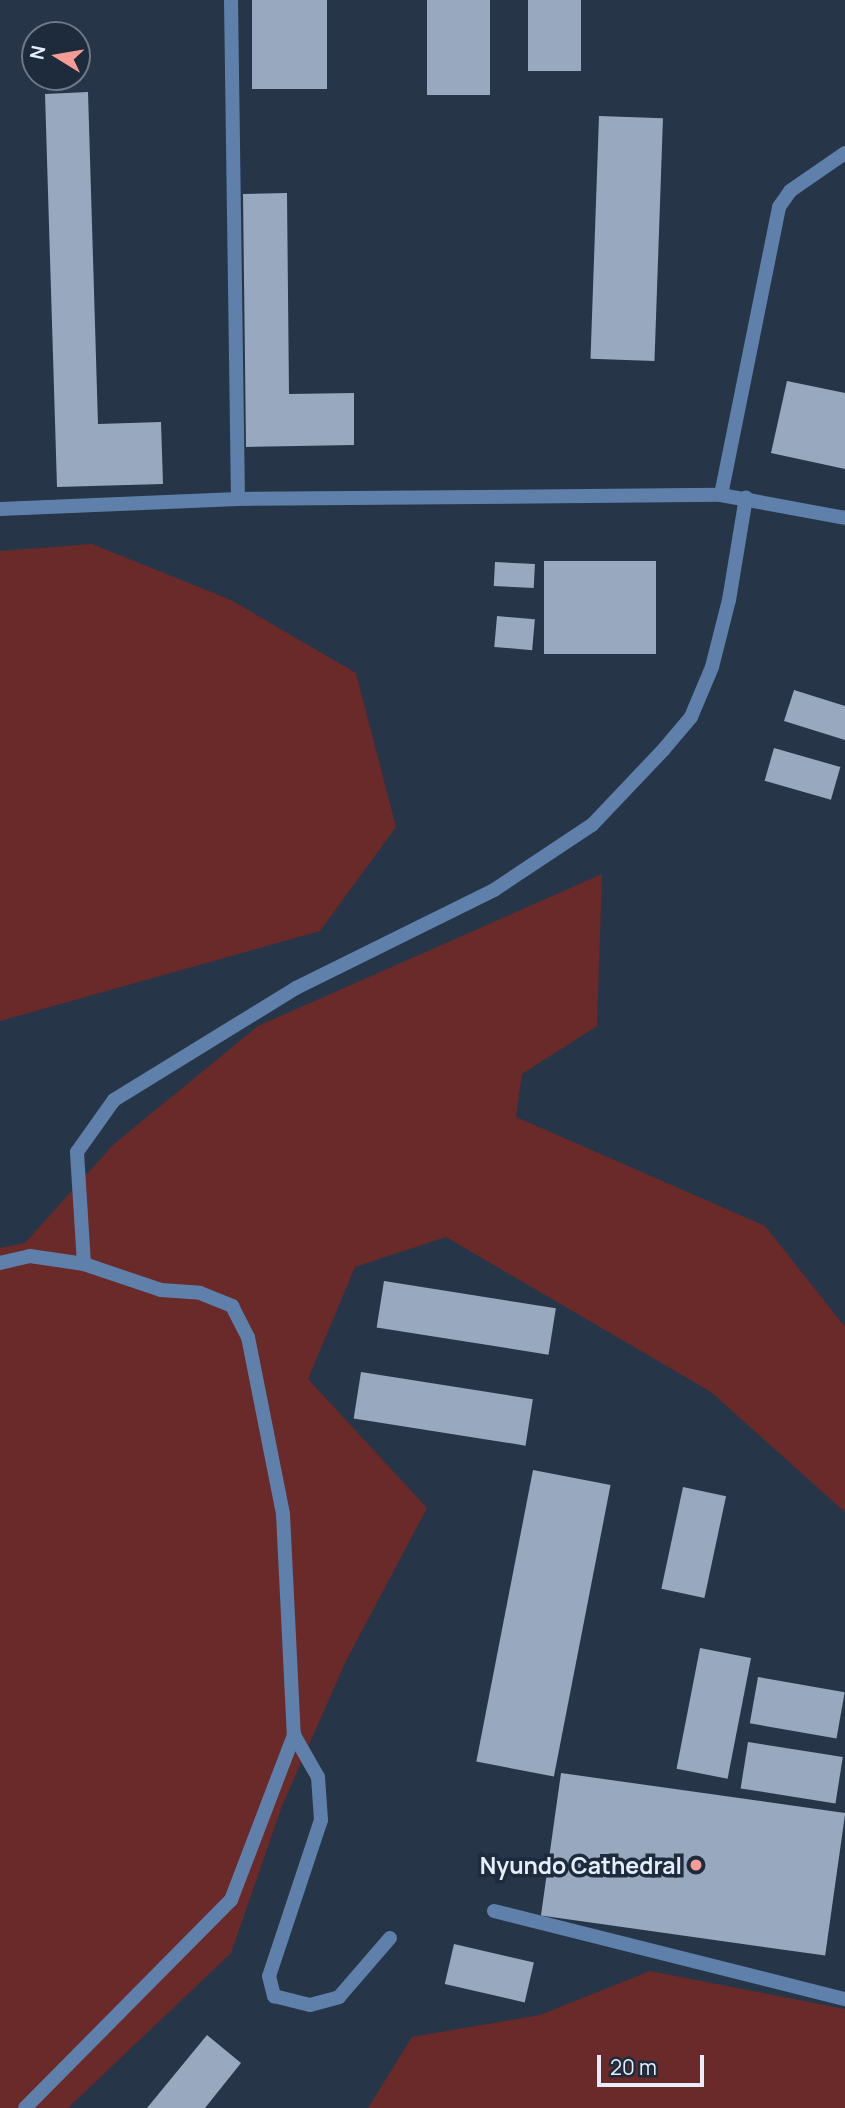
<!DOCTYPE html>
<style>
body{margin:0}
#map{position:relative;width:845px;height:2108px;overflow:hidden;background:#273548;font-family:Manrope,sans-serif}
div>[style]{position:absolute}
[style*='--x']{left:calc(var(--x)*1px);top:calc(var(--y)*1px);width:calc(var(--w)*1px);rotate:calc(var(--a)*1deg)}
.green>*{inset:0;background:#692a29}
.building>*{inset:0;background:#97a8bf;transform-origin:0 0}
.lane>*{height:14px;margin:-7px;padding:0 7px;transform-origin:7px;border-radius:7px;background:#5e80aa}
.street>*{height:14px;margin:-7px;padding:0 7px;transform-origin:7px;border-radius:7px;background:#5e80aa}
.dots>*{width:19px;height:19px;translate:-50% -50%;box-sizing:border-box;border:4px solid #1d2b3d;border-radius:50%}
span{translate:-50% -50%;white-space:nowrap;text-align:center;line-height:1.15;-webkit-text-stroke:7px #1d2b3d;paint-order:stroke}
.poi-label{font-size:23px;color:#e5eefa;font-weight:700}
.right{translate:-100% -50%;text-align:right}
.north{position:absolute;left:21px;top:21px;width:70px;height:70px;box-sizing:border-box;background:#1d2b3d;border:2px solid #6d7989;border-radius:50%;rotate:281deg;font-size:19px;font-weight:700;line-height:28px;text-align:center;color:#e5eefa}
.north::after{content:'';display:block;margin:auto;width:24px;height:32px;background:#f59c96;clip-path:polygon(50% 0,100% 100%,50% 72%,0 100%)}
.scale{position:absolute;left:597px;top:2055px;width:107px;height:32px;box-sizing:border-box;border:4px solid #e5eefa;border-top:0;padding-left:9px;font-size:21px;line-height:24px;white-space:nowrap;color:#e5eefa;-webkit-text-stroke:5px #1d2b3d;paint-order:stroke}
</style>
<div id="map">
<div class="green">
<i style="clip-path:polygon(92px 544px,231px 600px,356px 673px,396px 827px,320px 931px,0 1021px,0 551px)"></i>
<i style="clip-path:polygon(602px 874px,597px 1026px,522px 1074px,516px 1117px,765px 1226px,845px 1327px,845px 1512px,711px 1392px,446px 1237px,355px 1267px,308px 1379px,427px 1508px,345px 1663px,282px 1806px,231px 1953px,68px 2108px,0 2108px,0 1248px,25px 1243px,114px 1144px,258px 1026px)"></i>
<i style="clip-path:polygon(650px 1971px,845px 2009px,845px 2108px,368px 2108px,412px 2037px,540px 2015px)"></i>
</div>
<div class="building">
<i style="left:252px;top:0;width:75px;height:89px"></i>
<i style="left:427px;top:0;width:63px;height:95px"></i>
<i style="left:528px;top:0;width:53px;height:71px"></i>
<i style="clip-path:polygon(88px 92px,98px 424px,161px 422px,163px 484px,57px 487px,45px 94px)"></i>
<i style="left:599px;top:116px;width:64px;height:243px;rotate:2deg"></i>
<i style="clip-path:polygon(287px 193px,289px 394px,354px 393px,354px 445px,246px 447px,243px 194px)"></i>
<i style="clip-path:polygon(787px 381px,845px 393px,845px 469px,771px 453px)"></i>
<i style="left:544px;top:561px;width:112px;height:93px"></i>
<i style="left:495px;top:562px;width:40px;height:24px;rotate:3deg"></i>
<i style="left:497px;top:616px;width:38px;height:31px;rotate:5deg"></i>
<i style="clip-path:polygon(794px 690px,845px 706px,845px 740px,784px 721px)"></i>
<i style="left:774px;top:748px;width:69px;height:34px;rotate:16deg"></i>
<i style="left:384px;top:1281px;width:174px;height:47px;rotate:9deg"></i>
<i style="left:361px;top:1372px;width:174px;height:47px;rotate:9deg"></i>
<i style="left:533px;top:1470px;width:79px;height:297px;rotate:11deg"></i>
<i style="left:683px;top:1487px;width:44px;height:104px;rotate:12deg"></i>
<i style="left:700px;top:1648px;width:52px;height:123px;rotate:11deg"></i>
<i style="left:758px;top:1677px;width:88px;height:47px;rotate:10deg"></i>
<i style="left:748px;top:1742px;width:96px;height:47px;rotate:9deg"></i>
<i style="left:561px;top:1773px;width:287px;height:144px;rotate:8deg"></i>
<i style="left:454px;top:1944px;width:82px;height:41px;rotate:13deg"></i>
<i style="clip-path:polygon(207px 2035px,241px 2063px,205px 2108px,147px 2108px)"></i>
</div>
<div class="lane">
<i style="--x:0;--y:1263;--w:31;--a:-13"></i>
<i style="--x:30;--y:1256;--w:55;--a:8.4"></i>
<i style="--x:84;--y:1264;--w:81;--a:18.7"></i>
<i style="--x:161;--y:1290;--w:39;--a:4"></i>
<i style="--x:200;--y:1293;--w:35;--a:22"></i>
<i style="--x:232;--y:1306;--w:35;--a:63"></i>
<i style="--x:248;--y:1337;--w:180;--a:78.8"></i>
<i style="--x:283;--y:1514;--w:221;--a:87.2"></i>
<i style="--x:294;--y:1735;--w:48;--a:60.3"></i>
<i style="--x:318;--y:1777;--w:43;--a:86"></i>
<i style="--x:321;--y:1820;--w:164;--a:108.4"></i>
<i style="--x:269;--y:1976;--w:21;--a:76"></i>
<i style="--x:274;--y:1996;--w:37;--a:14"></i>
<i style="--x:310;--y:2005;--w:30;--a:-15"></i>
<i style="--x:339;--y:1997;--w:78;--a:-49.2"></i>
<i style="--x:84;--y:1264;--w:112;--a:-93.6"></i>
<i style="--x:77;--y:1152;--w:64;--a:-54.6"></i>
<i style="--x:114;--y:1100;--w:214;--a:-31.6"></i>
<i style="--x:296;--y:988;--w:221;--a:-26.3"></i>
<i style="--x:494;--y:890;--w:118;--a:-33.6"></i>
<i style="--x:592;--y:825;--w:105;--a:-46.5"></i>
<i style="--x:664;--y:749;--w:42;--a:-49.8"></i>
<i style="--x:691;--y:717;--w:54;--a:-67.2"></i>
<i style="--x:712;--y:667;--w:69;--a:-75.8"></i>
<i style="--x:729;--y:600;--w:104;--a:-80.6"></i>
<i style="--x:494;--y:1911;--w:362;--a:14.1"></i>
<i style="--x:25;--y:2108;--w:293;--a:-45.3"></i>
<i style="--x:231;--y:1900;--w:177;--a:-69.1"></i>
</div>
<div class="street">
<i style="--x:231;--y:0;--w:499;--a:89.2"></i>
<i style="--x:238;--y:499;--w:483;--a:-0.5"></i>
<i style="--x:721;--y:495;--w:126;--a:10.5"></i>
<i style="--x:721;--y:495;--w:294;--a:-78.6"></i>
<i style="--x:779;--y:207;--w:19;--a:-55"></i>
<i style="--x:790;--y:191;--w:67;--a:-34.6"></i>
<i style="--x:0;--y:509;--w:238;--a:-2.4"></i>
</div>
<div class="dots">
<i style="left:696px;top:1865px;background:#f59c96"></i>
</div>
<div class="poi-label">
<span class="right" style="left:682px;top:1865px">Nyundo Cathedral</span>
</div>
<div class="north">N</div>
<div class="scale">20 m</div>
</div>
